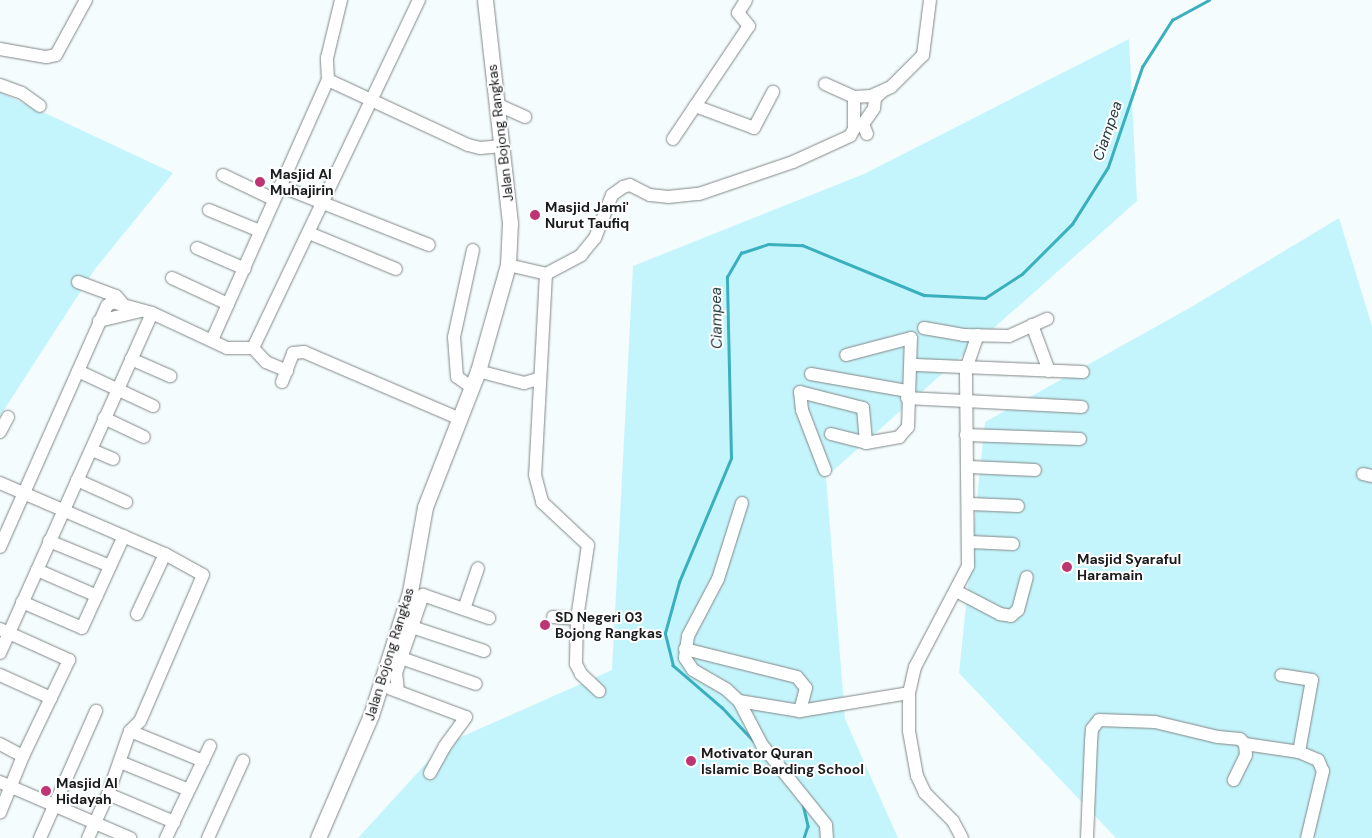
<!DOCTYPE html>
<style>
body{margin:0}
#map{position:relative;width:1372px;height:838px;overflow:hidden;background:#f5fcfd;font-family:"DM Sans",sans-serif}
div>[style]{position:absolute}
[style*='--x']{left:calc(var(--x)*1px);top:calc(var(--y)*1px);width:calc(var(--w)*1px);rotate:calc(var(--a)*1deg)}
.green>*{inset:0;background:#c5f5fc}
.stream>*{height:2.5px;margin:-1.25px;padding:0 1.25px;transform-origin:1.25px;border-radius:1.25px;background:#3aafbd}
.roads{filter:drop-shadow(0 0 1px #818788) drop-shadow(0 0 1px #818788)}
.minor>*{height:12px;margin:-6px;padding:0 6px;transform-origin:6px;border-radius:6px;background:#fff}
.major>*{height:15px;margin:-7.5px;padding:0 7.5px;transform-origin:7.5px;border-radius:7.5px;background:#fff}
.dots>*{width:14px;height:14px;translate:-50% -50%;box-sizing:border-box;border:2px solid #fff;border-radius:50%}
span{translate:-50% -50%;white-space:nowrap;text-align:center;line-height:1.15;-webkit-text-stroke:4px #fff;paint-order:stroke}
.street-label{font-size:14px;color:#191b1c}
.poi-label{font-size:14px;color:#191b1c;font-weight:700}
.left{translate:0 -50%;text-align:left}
.water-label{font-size:15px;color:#223b3f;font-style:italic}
</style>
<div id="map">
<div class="green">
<i style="clip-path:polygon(1129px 39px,1137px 201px,826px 477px,845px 719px,898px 838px,358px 838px,443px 745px,612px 670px,633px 266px,864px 174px)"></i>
<i style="clip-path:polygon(0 92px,173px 173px,95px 269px,0 416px)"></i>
<i style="clip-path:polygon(1339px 218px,1372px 326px,1372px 838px,1116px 838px,959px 673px,985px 422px,1193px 306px)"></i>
</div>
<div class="stream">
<i style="--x:754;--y:742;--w:47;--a:-133.3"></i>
<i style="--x:722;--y:708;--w:65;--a:-139.4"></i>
<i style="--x:673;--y:666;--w:34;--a:-104"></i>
<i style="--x:665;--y:633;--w:53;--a:-74.6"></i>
<i style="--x:679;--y:582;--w:134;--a:-67.2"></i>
<i style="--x:731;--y:458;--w:181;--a:-91.3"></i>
<i style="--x:727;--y:277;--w:28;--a:-60"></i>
<i style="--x:741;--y:253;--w:28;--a:-18"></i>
<i style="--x:768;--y:244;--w:34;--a:2"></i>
<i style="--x:802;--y:245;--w:132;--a:22.3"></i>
<i style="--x:924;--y:295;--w:61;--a:2.8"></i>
<i style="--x:985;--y:298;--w:44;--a:-33"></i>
<i style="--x:1022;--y:274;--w:71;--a:-45"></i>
<i style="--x:1072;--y:224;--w:67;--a:-57.7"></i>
<i style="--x:1108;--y:167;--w:106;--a:-71.2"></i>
<i style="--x:1142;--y:67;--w:56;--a:-57.4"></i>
<i style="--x:1172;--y:20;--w:42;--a:-28.4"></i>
<i style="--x:803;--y:804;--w:23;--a:77"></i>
<i style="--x:808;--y:826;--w:13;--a:108"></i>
</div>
<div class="roads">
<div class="minor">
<i style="--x:0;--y:49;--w:47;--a:9.9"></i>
<i style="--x:46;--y:57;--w:10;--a:-11"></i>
<i style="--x:56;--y:55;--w:63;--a:-61.4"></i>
<i style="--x:328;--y:80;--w:22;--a:-93"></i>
<i style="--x:327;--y:58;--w:60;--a:-76.4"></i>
<i style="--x:825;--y:84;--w:32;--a:24"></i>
<i style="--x:0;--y:85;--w:23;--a:20"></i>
<i style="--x:22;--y:93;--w:22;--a:36"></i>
<i style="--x:496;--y:104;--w:32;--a:24"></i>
<i style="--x:695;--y:106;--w:63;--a:20.4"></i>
<i style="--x:754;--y:128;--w:41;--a:-62.2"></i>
<i style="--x:867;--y:134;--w:11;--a:-112"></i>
<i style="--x:863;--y:124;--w:19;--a:-55"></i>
<i style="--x:874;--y:108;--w:10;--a:-84"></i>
<i style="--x:875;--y:98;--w:9;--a:-41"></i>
<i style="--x:673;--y:139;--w:136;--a:-56.1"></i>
<i style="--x:749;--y:26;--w:17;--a:-130"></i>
<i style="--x:738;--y:13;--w:15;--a:-58"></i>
<i style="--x:223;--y:175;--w:55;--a:25.6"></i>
<i style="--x:280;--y:186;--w:160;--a:21.6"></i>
<i style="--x:209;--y:210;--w:55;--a:22.4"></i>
<i style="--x:309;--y:233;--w:94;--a:22.5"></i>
<i style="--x:197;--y:248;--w:52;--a:23.6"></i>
<i style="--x:508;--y:265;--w:39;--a:13"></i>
<i style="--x:546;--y:274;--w:40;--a:-28"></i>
<i style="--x:581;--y:255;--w:22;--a:-51"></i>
<i style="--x:595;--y:238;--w:46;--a:-68.4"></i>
<i style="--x:612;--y:195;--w:14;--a:-36"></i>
<i style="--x:623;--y:187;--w:7;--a:-16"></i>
<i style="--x:630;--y:185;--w:22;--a:27"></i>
<i style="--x:650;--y:195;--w:18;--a:6"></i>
<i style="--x:668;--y:197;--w:31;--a:-6"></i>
<i style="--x:699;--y:194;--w:99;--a:-18.8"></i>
<i style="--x:793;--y:162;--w:63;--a:-24.5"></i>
<i style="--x:850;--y:136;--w:8;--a:-60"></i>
<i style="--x:854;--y:129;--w:32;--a:-90"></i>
<i style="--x:854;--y:97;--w:17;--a:-3"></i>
<i style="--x:871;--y:96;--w:22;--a:-24"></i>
<i style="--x:891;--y:87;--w:45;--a:-45"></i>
<i style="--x:923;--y:55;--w:55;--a:-82.7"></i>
<i style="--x:546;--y:274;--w:201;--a:93.1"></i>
<i style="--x:535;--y:475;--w:28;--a:75"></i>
<i style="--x:542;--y:502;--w:63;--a:43.1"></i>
<i style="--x:588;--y:545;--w:75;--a:98.5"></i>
<i style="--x:577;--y:619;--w:24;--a:-175"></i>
<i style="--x:172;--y:278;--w:62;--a:24.9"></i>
<i style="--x:78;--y:282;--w:40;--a:20.2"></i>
<i style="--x:116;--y:296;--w:9;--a:49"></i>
<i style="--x:99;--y:321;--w:43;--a:-13.4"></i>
<i style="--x:1032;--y:325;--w:49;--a:69.7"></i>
<i style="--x:924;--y:328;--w:40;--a:10"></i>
<i style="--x:963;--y:335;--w:46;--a:1.2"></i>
<i style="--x:1009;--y:336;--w:42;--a:-24.1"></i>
<i style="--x:212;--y:340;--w:285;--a:-66"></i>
<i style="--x:328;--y:80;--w:154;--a:24.9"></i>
<i style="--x:468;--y:145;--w:12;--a:14"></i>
<i style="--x:480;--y:148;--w:22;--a:-5"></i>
<i style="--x:253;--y:348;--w:19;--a:47"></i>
<i style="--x:266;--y:362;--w:23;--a:23"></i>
<i style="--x:131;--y:359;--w:43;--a:23.6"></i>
<i style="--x:916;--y:365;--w:167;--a:2.4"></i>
<i style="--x:78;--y:371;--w:83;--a:25"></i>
<i style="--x:478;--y:371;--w:48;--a:14.6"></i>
<i style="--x:524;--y:383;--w:15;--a:-16"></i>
<i style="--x:811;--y:374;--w:97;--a:10"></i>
<i style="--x:282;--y:382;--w:31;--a:-69"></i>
<i style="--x:293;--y:353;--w:11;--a:-5"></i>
<i style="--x:304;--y:352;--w:168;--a:23.2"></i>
<i style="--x:471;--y:387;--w:17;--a:-144"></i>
<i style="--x:457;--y:377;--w:40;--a:-94.3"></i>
<i style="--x:454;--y:337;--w:89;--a:-77.7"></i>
<i style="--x:907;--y:398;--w:175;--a:2.9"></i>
<i style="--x:104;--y:418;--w:44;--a:25.4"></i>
<i style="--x:0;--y:432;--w:17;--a:-62"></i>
<i style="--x:831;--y:434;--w:36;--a:14"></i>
<i style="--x:966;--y:435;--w:114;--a:2"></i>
<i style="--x:92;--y:450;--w:23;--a:23"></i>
<i style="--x:969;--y:467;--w:66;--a:2.6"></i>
<i style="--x:825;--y:470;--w:64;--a:-111"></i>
<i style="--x:802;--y:410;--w:18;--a:-96"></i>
<i style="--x:800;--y:392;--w:65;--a:14.3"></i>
<i style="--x:863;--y:408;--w:35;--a:85"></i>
<i style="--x:866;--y:443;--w:34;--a:-10"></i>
<i style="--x:899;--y:437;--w:13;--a:-48"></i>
<i style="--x:908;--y:427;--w:89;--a:-88.1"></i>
<i style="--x:911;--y:338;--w:67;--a:165.3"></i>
<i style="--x:1363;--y:474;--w:9;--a:13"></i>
<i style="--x:77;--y:480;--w:54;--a:24.2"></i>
<i style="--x:0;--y:483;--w:180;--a:23.3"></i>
<i style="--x:165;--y:554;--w:43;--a:28.9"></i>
<i style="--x:203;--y:575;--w:159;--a:113.3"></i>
<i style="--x:140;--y:721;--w:14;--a:135"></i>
<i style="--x:130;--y:731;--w:67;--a:109.2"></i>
<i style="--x:108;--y:794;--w:48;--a:114.4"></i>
<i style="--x:742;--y:503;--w:80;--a:107.5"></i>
<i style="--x:718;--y:579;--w:64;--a:117.8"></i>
<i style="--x:688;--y:636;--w:22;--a:98"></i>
<i style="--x:685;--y:658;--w:14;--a:56"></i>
<i style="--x:693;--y:670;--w:39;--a:30"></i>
<i style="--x:727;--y:690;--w:16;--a:43"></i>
<i style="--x:739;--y:701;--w:50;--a:62.4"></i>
<i style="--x:762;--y:745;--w:102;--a:51.3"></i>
<i style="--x:826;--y:825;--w:13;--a:86"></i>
<i style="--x:970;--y:504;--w:48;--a:2.4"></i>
<i style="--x:49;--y:541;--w:66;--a:22.3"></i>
<i style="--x:970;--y:542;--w:43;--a:2.7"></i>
<i style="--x:0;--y:547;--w:264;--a:-66.1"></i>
<i style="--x:107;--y:306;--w:6;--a:-39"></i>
<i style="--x:112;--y:302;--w:41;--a:15.4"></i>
<i style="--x:152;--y:313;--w:83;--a:25"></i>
<i style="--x:227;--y:348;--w:26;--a:0"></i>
<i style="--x:253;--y:348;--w:386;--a:-64.5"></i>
<i style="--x:37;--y:570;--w:65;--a:23.4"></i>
<i style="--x:956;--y:591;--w:50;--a:27.6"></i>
<i style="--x:1000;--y:614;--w:11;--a:10"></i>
<i style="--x:1011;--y:616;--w:9;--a:-41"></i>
<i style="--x:1018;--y:610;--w:34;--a:-75"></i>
<i style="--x:22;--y:602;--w:65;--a:23.4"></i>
<i style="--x:82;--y:628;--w:101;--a:-65.5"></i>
<i style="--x:464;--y:609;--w:43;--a:-71.1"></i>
<i style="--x:137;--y:614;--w:66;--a:-65"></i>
<i style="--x:577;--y:619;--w:45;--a:91.3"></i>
<i style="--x:576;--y:664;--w:11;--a:63"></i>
<i style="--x:581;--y:674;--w:25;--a:43"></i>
<i style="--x:412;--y:627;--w:76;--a:18.4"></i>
<i style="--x:0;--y:629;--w:76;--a:24.2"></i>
<i style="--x:69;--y:660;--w:106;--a:115.6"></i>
<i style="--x:23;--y:756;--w:61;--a:112"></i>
<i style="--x:685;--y:649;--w:115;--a:14"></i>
<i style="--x:797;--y:677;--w:14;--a:51"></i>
<i style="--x:806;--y:688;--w:24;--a:105"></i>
<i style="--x:800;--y:711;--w:62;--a:-170.7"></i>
<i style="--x:0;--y:653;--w:372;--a:-65.9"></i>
<i style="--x:401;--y:658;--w:79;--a:19.1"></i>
<i style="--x:0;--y:675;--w:56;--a:24.3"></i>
<i style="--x:391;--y:689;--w:80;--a:20.5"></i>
<i style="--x:466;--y:717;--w:36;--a:126"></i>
<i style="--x:445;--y:746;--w:31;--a:119"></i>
<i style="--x:398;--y:691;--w:18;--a:-96"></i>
<i style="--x:396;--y:673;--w:83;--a:-70.9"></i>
<i style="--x:423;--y:595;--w:70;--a:19.2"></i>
<i style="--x:800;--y:711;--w:110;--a:-9.4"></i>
<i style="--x:130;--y:731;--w:79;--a:22.3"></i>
<i style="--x:0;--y:744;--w:26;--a:28"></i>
<i style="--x:1245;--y:744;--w:55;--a:8.4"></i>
<i style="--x:1299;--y:752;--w:73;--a:-79.8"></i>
<i style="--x:1312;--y:680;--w:31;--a:-171"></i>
<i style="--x:1299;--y:752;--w:21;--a:23"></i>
<i style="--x:1318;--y:760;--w:12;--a:66"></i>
<i style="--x:1323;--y:771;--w:69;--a:103.4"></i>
<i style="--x:120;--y:762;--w:74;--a:22.1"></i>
<i style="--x:0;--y:782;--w:142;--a:23.3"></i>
<i style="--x:108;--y:794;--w:72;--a:23"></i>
<i style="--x:40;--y:838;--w:139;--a:-66.2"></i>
<i style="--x:166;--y:838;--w:102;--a:-64.4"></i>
<i style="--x:208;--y:838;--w:85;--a:-65.6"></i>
<i style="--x:962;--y:838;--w:19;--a:-118"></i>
<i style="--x:953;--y:821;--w:40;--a:-135"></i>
<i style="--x:925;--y:793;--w:19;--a:-115"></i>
<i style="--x:917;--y:776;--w:46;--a:-100.1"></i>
<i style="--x:909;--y:731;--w:38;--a:-90"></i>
<i style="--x:909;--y:693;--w:27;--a:-77"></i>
<i style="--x:915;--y:667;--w:114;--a:-62.3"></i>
<i style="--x:968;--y:566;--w:197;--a:-90.6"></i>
<i style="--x:966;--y:369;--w:36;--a:-71"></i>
<i style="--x:1087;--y:838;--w:97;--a:-87.6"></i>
<i style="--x:1091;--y:741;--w:12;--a:-85"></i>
<i style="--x:1092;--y:729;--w:11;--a:-52"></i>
<i style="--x:1099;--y:720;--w:56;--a:2"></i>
<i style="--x:1155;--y:722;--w:65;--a:13.4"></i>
<i style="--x:1218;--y:737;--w:22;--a:5"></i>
<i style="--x:1240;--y:739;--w:7;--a:45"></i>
<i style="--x:1245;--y:744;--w:11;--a:85"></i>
<i style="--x:1246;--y:755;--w:28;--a:116"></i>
</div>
<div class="major">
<i style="--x:318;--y:838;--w:134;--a:-66.7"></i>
<i style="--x:371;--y:715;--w:129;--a:-72.4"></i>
<i style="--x:410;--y:592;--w:86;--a:-80"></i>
<i style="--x:425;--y:507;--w:146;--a:-68.7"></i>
<i style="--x:478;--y:371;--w:110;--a:-74.2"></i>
<i style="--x:508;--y:265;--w:42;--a:-87.3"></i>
<i style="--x:510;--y:223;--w:224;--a:-96.4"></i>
</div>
</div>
<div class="dots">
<i style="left:260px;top:182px;background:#bd3573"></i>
<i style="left:535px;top:215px;background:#bd3573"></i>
<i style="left:1067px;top:567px;background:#bd3573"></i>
<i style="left:545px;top:625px;background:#bd3573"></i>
<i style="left:691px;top:761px;background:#bd3573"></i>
<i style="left:46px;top:791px;background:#bd3573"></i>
</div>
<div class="street-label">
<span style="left:500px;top:133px;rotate:-97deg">Jalan Bojong Rangkas</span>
<span style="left:389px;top:654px;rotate:-73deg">Jalan Bojong Rangkas</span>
</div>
<div class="poi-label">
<span class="left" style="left:270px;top:182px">Masjid Al<br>Muhajirin</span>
<span class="left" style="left:545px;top:215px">Masjid Jami'<br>Nurut Taufiq</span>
<span class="left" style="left:1077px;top:567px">Masjid Syaraful<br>Haramain</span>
<span class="left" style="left:555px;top:625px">SD Negeri 03<br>Bojong Rangkas</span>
<span class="left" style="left:701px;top:761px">Motivator Quran<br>Islamic Boarding School</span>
<span class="left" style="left:56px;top:791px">Masjid Al<br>Hidayah</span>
</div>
<div class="water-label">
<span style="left:1108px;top:131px;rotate:-71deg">Ciampea</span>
<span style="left:717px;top:318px;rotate:-91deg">Ciampea</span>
</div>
</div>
